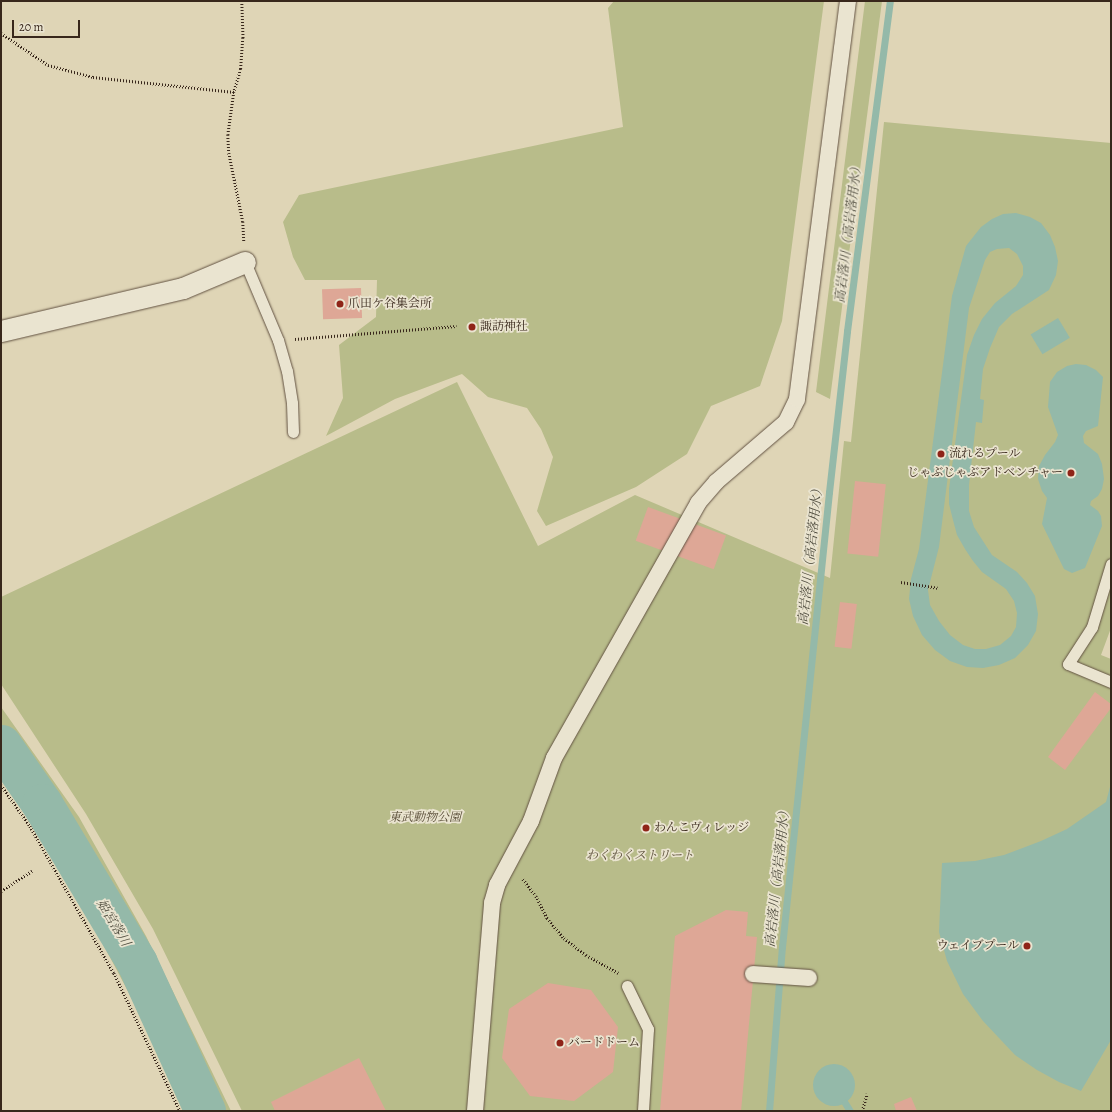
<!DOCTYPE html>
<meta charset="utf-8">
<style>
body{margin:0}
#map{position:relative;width:1112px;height:1112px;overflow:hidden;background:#dfd5b6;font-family:Alegreya,"Noto Serif JP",serif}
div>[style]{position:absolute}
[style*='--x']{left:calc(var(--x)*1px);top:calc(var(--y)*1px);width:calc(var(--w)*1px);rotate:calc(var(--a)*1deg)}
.green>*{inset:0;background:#b8bc8a}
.water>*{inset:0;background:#94b9a9;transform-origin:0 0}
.round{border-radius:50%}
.stream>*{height:7px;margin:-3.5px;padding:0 3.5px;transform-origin:3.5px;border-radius:3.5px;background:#94b9a9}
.river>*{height:41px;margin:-20.5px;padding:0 20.5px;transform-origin:20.5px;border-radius:20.5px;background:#94b9a9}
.building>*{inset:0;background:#dea796;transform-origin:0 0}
.path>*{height:2.5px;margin-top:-1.25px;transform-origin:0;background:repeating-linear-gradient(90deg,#38271b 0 1px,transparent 0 3px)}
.roads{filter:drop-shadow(0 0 1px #625242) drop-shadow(0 0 1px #625242)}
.service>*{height:11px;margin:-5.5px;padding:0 5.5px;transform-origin:5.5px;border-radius:5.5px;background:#eae4d0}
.pedestrian>*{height:16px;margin:-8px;padding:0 8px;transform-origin:8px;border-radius:8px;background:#eae4d0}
.minor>*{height:21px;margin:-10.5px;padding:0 10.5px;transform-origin:10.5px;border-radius:10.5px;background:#eae4d0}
.dots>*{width:11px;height:11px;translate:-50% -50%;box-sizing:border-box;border:2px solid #eae4d0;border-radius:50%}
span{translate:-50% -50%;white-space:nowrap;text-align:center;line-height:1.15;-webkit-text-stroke:3.5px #eae4d0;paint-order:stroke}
.poi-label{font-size:12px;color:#38271b}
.left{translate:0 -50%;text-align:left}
.right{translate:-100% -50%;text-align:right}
.park-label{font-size:12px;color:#584c37;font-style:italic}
.water-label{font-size:13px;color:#4f4c3e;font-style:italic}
.frame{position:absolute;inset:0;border:2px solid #38271b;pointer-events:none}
.scale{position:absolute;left:12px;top:20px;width:68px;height:18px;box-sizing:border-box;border:2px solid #38271b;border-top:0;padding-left:5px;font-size:12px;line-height:14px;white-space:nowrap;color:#38271b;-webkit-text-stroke:3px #eae4d0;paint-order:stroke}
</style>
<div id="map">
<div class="green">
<i style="clip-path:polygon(614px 1px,824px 1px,782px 321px,760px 386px,711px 406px,687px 454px,636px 487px,546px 526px,537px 511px,553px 457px,541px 429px,527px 408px,488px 397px,462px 374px,395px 399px,326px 436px,343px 398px,339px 345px,376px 317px,377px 280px,305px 280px,293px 257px,283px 222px,299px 195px,623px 127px,608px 8px)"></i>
<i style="clip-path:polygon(865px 1px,882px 1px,830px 399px,816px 392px)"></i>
<i style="clip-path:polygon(884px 122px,1111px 143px,1111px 628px,1101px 655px,1111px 659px,1111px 1111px,242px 1111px,153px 929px,86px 814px,1px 684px,1px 597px,457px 382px,538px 546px,635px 495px,830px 578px,844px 441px,851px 442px)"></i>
<i style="clip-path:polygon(1px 707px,79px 817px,146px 936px,231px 1111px,214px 1111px,151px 973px,79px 848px,52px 805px,1px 733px)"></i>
<i style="clip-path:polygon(1px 752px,36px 804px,127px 958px,200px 1111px,183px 1111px,132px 999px,75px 891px,41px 836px,1px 777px)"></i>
</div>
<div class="water">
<i style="clip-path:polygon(evenodd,1016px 213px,1030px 217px,1041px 223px,1050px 235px,1055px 247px,1058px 261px,1056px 275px,1049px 290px,1012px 314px,999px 327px,990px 348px,983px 369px,980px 399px,984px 400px,982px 423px,976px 422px,969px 485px,969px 511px,974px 527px,992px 555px,1017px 572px,1027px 583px,1035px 596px,1038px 614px,1036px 631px,1028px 645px,1015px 658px,999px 665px,983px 668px,967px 667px,950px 661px,935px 650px,922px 635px,913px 616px,909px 599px,911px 579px,919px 549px,952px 296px,966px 246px,981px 227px,992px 219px,1003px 214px,1016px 213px,1009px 248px,1017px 254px,1023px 266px,1023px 275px,1016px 286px,995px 303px,982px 319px,974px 335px,967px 355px,949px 489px,949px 504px,953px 520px,957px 535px,965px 549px,973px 561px,982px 572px,1006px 589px,1014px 601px,1017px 613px,1016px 627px,1011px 636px,1000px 645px,986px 649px,975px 649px,963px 645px,950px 635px,939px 621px,930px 605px,928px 590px,939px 547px,969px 308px,985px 260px,990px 252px,997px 249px,1009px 248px)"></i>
<i style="left:1058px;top:318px;width:23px;height:32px;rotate:59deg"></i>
<i style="clip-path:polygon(1076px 364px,1086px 365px,1096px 370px,1103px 377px,1098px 426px,1086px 431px,1083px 436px,1084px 443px,1098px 454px,1102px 464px,1104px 479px,1102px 489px,1098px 496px,1091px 501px,1090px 505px,1098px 511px,1101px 516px,1102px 526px,1085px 568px,1072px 573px,1064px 569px,1042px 524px,1047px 498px,1042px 491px,1038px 479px,1039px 466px,1045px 455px,1055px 442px,1058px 435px,1048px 407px,1050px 382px,1057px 372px,1067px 366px)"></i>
<i style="clip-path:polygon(1110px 787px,1111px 1040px,1081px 1091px,1059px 1082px,1037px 1070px,1015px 1055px,983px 1021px,963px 994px,947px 961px,939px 932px,942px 863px,975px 861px,1004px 855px,1041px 841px,1067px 829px,1106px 802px)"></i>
<i class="round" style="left:813px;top:1064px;width:42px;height:42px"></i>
</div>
<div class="stream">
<i style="--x:845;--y:1103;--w:9;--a:58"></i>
<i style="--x:769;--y:1111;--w:165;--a:-85.5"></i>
<i style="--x:782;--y:947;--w:457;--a:-84.1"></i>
<i style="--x:829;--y:492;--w:162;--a:-83.6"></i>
<i style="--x:847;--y:331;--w:333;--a:-82.6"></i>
</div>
<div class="river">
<i style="--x:1;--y:745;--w:72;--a:55.2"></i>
<i style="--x:42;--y:804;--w:185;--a:59.1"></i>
<i style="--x:137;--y:963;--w:163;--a:65.3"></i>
</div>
<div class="building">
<i style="left:361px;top:288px;width:30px;height:39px;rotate:88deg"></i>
<i style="left:855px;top:481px;width:31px;height:73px;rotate:6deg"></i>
<i style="left:648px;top:507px;width:83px;height:36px;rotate:20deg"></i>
<i style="left:840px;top:602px;width:17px;height:45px;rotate:7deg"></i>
<i style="clip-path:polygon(1095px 692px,1111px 704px,1111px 708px,1065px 770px,1048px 757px)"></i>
<i style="clip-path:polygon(726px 910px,748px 912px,746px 936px,757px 937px,741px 1111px,660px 1111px,675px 936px)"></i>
<i style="clip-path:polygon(548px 983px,591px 990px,618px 1027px,613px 1072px,574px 1101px,530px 1096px,502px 1058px,509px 1009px)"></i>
<i style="clip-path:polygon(359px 1058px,386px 1111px,275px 1111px,271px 1102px)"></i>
<i style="clip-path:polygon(911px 1097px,917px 1111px,896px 1111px,894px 1104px)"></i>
</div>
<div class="path">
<i style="--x:242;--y:1;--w:37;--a:88"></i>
<i style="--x:243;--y:38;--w:31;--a:94"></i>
<i style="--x:241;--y:69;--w:24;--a:107"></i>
<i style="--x:234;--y:92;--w:43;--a:97.9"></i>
<i style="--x:228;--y:135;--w:18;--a:87"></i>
<i style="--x:229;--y:153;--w:70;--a:78.5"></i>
<i style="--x:243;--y:222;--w:19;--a:87"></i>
<i style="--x:1;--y:33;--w:57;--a:34.2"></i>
<i style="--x:48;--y:65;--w:47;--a:14.9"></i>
<i style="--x:93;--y:77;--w:142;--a:6.1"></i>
<i style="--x:295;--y:339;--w:162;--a:-4.6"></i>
<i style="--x:901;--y:582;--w:37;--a:9"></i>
<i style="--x:1;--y:785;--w:50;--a:54.7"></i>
<i style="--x:30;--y:826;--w:169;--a:60.3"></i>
<i style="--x:114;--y:973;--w:153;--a:64.4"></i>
<i style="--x:523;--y:879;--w:21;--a:53"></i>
<i style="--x:536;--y:896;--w:25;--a:63"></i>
<i style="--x:547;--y:918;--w:26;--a:50"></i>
<i style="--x:564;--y:938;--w:28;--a:38"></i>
<i style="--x:586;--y:955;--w:37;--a:29"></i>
<i style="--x:1;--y:891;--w:37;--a:-33"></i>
<i style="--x:862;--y:1111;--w:18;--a:-74"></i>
</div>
<div class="roads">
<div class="service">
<i style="--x:245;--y:262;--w:85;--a:67.1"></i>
<i style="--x:278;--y:340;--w:32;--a:74"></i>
<i style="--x:287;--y:371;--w:32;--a:81"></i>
<i style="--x:292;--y:403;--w:29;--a:88"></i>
<i style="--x:1111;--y:564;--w:66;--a:106.8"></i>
<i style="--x:1092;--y:627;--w:44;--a:123"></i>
<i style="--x:1068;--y:664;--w:47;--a:22.7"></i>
<i style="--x:627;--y:986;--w:48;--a:64"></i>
<i style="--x:648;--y:1029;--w:82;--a:93.5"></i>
</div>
<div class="pedestrian">
<i style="--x:753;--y:974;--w:56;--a:4.1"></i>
<i style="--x:475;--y:1111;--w:209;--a:-85.3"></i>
<i style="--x:492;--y:903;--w:19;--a:-74"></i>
<i style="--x:497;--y:885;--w:72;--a:-62"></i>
<i style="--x:531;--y:821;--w:67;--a:-69.9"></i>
<i style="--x:554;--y:758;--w:293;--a:-60.5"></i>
<i style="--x:698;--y:503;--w:28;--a:-49"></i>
<i style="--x:716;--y:482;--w:92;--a:-40.6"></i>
<i style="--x:786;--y:422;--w:25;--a:-64"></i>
<i style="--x:797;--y:399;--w:401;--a:-82.7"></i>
</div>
<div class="minor">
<i style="--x:1;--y:331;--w:187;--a:-13.3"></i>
<i style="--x:183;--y:288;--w:67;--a:-22.8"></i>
</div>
</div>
<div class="dots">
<i style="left:340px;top:304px;background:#8f2418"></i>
<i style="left:472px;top:327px;background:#8f2418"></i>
<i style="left:941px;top:454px;background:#8f2418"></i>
<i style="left:1071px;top:473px;background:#8f2418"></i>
<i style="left:646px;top:828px;background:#8f2418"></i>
<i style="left:1027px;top:946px;background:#8f2418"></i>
<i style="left:560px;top:1043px;background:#8f2418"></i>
</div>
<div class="poi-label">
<span class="left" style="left:348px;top:304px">爪田ケ谷集会所</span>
<span class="left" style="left:480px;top:327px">諏訪神社</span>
<span class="left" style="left:949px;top:454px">流れるプール</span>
<span class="right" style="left:1063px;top:473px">じゃぶじゃぶアドベンチャー</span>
<span class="left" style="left:654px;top:828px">わんこヴィレッジ</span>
<span class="right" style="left:1019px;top:946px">ウェイブプール</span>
<span class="left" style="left:568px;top:1043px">バードドーム</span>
</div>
<div class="park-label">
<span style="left:425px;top:818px">東武動物公園</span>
<span style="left:640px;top:856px">わくわくストリート</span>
</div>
<div class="water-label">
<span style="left:849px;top:232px;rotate:-83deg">高岩落川（高岩落用水）</span>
<span style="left:811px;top:554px;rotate:-84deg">高岩落川（高岩落用水）</span>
<span style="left:778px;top:876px;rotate:-84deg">高岩落川（高岩落用水）</span>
<span style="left:113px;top:923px;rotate:59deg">姫宮落川</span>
</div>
<div class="frame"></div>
<div class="scale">20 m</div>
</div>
